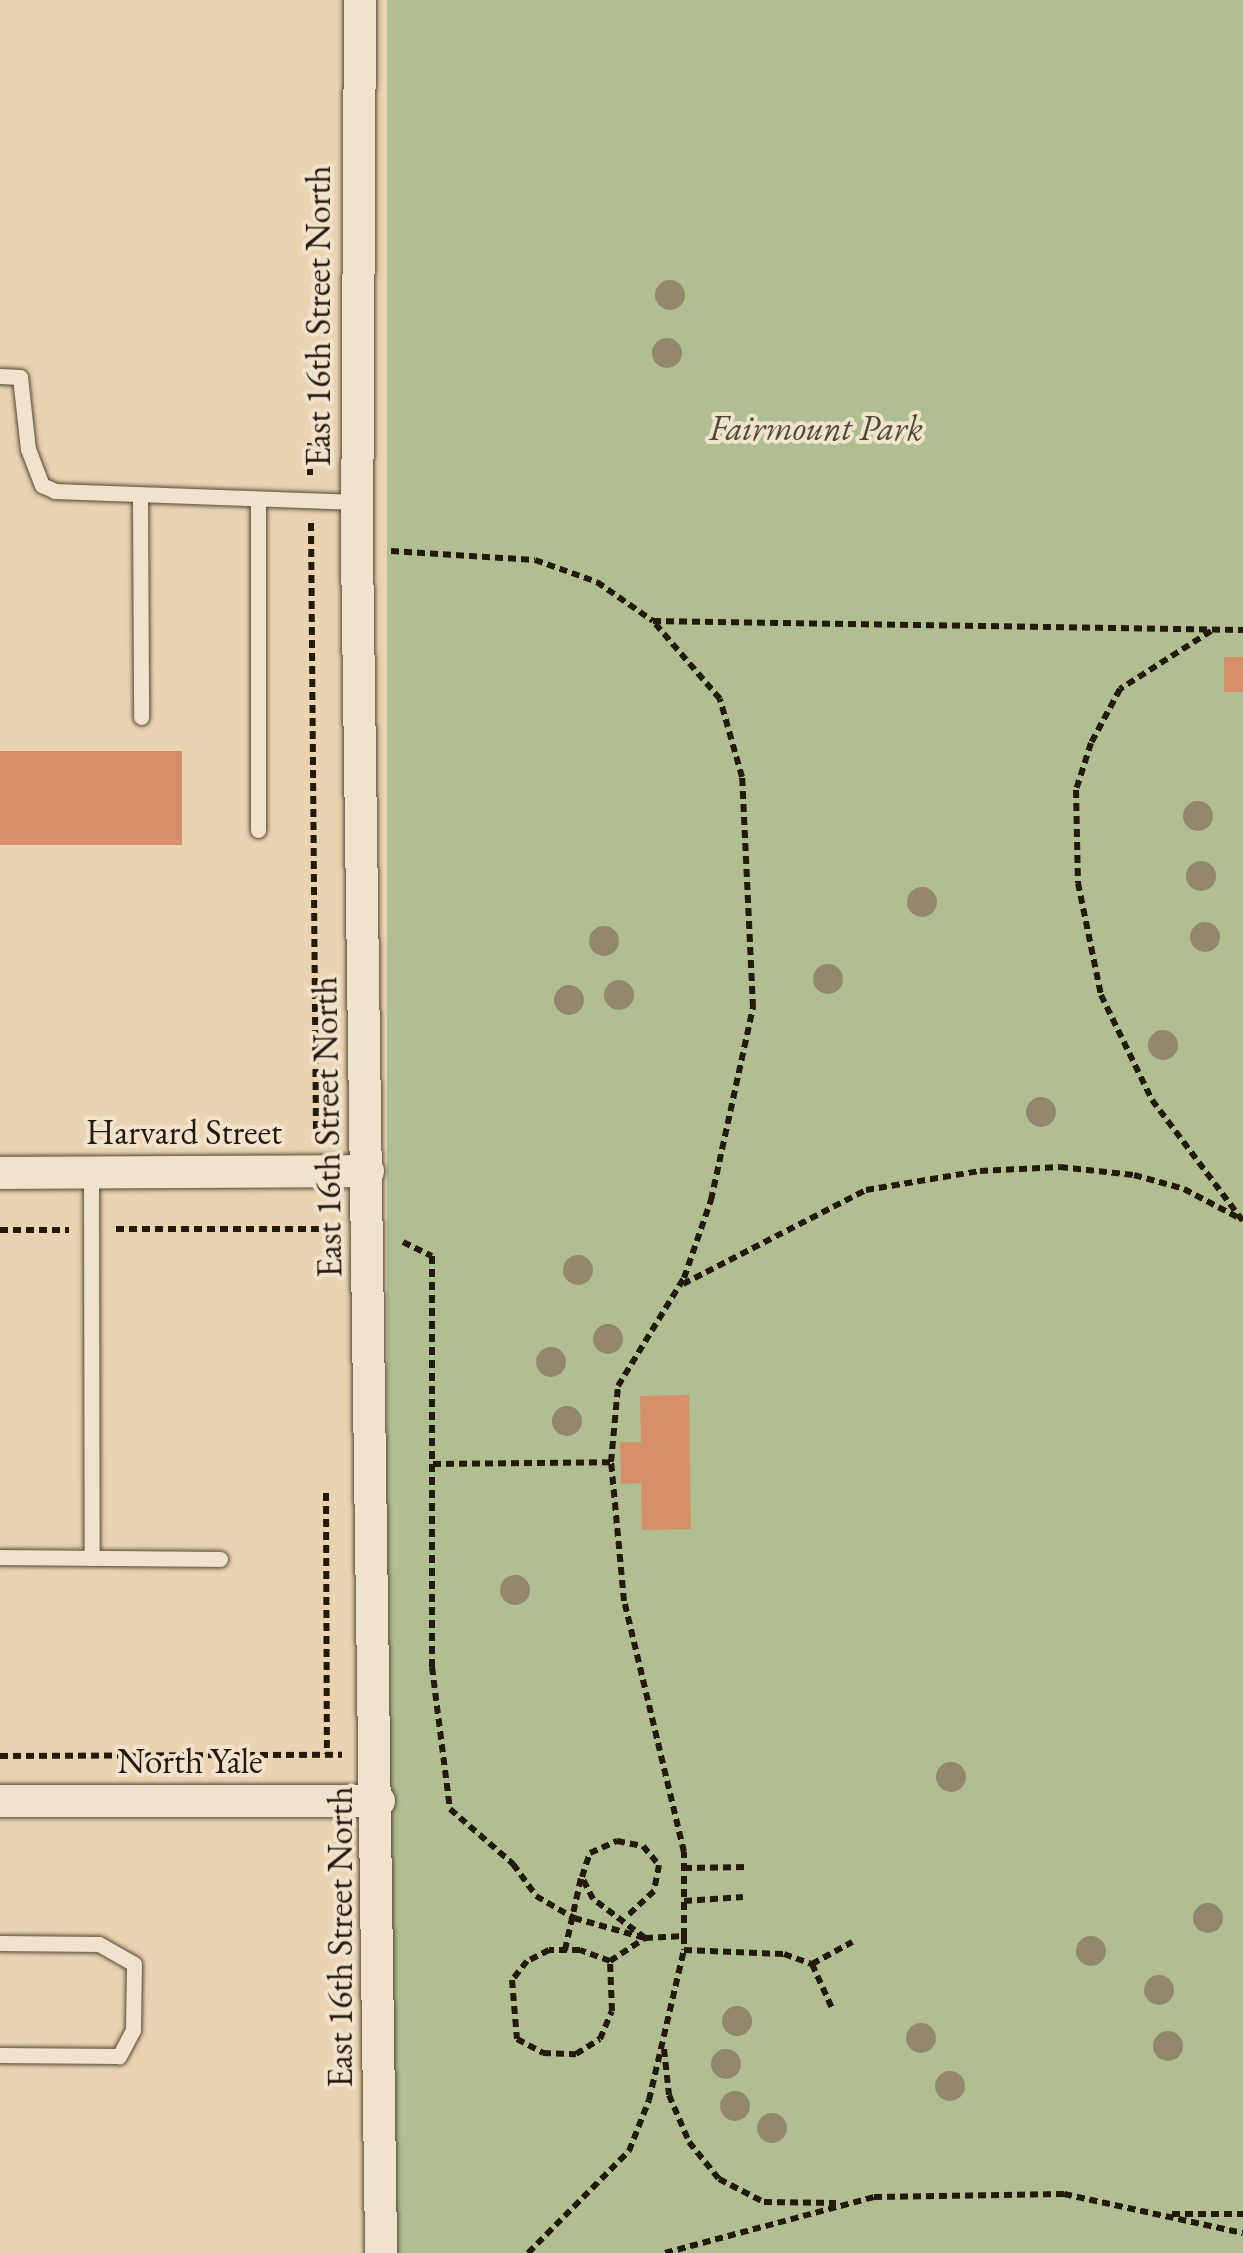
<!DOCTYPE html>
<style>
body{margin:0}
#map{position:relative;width:1243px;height:2253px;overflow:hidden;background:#e9d3b1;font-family:"EB Garamond",serif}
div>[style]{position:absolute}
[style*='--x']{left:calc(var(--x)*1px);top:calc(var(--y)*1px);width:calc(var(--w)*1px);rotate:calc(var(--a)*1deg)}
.green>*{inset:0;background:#b0be91;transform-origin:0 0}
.building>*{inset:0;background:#d5906a;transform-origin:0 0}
.path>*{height:6px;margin-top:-3px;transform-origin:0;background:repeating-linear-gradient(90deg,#23190d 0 8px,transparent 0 13px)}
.roads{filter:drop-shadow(0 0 2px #544836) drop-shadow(0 0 2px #544836)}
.service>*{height:15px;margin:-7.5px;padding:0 7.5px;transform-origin:7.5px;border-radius:7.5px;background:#f1e2cc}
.minor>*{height:32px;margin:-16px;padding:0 16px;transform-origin:16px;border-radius:16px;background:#f1e2cc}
.trees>*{width:30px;height:30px;margin:-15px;border-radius:50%;background:#93886d}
span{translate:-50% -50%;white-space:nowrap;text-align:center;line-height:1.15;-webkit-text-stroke:8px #f1e2cc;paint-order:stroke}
.street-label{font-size:35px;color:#23190d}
.park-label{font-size:35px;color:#4d4b35;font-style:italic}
</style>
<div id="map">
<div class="green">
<i style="left:387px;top:0;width:856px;height:2253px"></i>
</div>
<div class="building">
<i style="left:1224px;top:657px;width:19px;height:35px"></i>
<i style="left:0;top:751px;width:182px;height:94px"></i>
<i style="clip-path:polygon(689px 1395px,691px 1529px,642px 1530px,641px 1483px,621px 1484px,620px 1442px,641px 1442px,640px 1396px)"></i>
</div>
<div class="path">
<i style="--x:310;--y:443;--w:32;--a:90"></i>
<i style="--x:311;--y:523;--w:615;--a:89.53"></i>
<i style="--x:391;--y:551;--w:144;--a:3.6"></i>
<i style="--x:535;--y:560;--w:66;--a:19.5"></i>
<i style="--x:597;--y:582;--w:68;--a:34.9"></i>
<i style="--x:653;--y:621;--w:590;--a:0.87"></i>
<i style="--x:1211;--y:631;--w:108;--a:147.5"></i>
<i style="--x:1120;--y:689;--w:61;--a:118.2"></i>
<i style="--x:1091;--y:743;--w:49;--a:107.7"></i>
<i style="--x:1076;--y:790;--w:93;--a:88.8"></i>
<i style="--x:1078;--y:883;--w:114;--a:78.4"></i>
<i style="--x:1101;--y:995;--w:117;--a:64.1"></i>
<i style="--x:1152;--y:1100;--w:151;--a:53.1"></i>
<i style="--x:116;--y:1229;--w:218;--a:0"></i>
<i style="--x:0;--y:1230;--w:69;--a:0"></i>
<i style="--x:403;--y:1242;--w:32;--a:26"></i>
<i style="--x:432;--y:1256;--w:411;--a:90"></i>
<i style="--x:432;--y:1667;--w:143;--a:82.8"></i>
<i style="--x:450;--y:1809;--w:84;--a:41.1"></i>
<i style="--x:513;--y:1864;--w:39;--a:54"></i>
<i style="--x:536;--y:1896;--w:44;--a:30.1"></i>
<i style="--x:574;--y:1918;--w:74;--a:15.7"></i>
<i style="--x:645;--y:1938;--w:39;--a:-3"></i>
<i style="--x:684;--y:1936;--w:84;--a:-90"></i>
<i style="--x:684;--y:1852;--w:258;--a:-103.4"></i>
<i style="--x:624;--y:1601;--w:140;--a:-95.3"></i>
<i style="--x:683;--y:1284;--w:206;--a:-27.2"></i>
<i style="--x:866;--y:1190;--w:116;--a:-9.5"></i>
<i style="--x:980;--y:1171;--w:80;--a:-2.9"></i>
<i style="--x:1060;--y:1167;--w:74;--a:6.2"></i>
<i style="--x:1134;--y:1175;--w:52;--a:15.6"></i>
<i style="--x:1184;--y:1189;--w:64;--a:27.8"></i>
<i style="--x:433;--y:1464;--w:178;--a:-0.6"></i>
<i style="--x:611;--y:1462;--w:76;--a:-84.7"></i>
<i style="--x:618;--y:1386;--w:127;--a:-58.6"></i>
<i style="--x:684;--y:1278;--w:83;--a:-70.9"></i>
<i style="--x:711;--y:1200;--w:198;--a:-77.7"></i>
<i style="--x:753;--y:1007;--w:230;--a:-92.7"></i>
<i style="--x:742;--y:777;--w:81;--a:-105.8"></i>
<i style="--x:720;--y:699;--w:103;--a:-130.7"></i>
<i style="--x:326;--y:1493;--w:261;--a:89.8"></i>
<i style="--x:0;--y:1756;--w:342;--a:-0.2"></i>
<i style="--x:684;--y:1868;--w:64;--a:-0.9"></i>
<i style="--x:684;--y:1901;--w:59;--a:-3.9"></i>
<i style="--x:684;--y:1936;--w:14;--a:90"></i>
<i style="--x:684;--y:1950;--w:100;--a:2.3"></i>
<i style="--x:784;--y:1954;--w:30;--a:20"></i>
<i style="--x:812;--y:1964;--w:48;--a:65.6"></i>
<i style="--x:565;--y:1950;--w:74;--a:-77.5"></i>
<i style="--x:610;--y:1961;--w:32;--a:-160"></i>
<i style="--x:580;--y:1950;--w:31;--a:180"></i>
<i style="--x:549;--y:1950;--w:25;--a:153"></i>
<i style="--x:527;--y:1961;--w:24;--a:128"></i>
<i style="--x:512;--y:1980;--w:59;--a:85.2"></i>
<i style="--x:517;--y:2039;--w:30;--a:28"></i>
<i style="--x:543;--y:2053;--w:33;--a:2"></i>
<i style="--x:576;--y:2054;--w:28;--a:-32"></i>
<i style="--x:600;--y:2039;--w:30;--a:-67"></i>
<i style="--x:612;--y:2011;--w:50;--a:-92.3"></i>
<i style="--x:610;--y:1961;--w:42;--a:-33.3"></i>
<i style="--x:645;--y:1938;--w:65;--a:-143.1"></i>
<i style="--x:593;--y:1899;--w:25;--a:-117"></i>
<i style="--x:582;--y:1877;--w:25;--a:-72"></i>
<i style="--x:590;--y:1853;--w:30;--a:-24"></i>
<i style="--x:617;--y:1841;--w:26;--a:11"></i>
<i style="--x:643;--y:1846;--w:25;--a:50"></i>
<i style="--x:659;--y:1865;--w:26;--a:101"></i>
<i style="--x:654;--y:1891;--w:38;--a:137"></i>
<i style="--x:812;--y:1964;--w:46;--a:-28.8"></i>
<i style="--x:664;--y:2049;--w:46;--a:83.8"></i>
<i style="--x:669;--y:2095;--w:51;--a:66.9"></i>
<i style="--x:689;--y:2142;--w:48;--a:51"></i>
<i style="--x:719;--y:2179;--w:51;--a:27.1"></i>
<i style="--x:764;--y:2202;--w:72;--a:0.8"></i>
<i style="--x:1172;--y:2214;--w:71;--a:0"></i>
<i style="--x:528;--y:2253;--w:144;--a:-45.3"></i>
<i style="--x:629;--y:2151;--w:55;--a:-68.6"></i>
<i style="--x:649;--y:2100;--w:154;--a:-76.9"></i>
<i style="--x:665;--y:2253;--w:216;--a:-15"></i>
<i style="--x:874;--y:2197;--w:190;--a:-0.9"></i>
<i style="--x:1064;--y:2194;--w:183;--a:12.3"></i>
</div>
<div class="roads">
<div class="service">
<i style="--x:0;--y:376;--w:20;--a:3"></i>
<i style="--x:20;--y:377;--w:72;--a:83.7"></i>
<i style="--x:28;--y:449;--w:39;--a:69"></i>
<i style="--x:42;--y:485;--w:14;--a:25"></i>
<i style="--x:55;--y:491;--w:302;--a:2.1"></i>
<i style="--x:140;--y:497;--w:220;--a:89.7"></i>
<i style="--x:258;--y:830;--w:329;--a:-90"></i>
<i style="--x:91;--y:1173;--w:385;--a:89.9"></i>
<i style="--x:0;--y:1557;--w:220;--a:0.5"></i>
<i style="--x:0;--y:1943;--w:99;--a:0.6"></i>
<i style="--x:99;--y:1944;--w:40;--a:29.7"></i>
<i style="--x:134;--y:1964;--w:66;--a:90.9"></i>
<i style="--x:133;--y:2030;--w:30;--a:118"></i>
<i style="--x:119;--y:2056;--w:119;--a:-179.5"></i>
</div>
<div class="minor">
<i style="--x:360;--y:0;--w:548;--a:90.31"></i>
<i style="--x:357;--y:548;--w:1705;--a:89.19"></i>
<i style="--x:0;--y:1173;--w:368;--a:-0.3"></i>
<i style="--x:0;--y:1801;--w:379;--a:0"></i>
</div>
</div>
<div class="trees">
<i style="left:670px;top:295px"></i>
<i style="left:667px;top:353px"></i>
<i style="left:1198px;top:816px"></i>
<i style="left:1201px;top:876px"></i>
<i style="left:922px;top:902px"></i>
<i style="left:1205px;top:937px"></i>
<i style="left:604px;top:941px"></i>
<i style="left:828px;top:979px"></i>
<i style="left:619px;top:995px"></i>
<i style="left:569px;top:1000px"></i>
<i style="left:1163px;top:1045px"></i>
<i style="left:1041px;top:1112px"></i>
<i style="left:578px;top:1270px"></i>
<i style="left:608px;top:1339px"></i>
<i style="left:551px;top:1362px"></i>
<i style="left:567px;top:1421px"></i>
<i style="left:515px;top:1590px"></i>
<i style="left:951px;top:1777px"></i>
<i style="left:1208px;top:1918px"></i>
<i style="left:1091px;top:1951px"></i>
<i style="left:1159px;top:1990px"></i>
<i style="left:737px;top:2021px"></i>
<i style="left:921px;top:2038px"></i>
<i style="left:1168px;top:2046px"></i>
<i style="left:726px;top:2064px"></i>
<i style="left:950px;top:2086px"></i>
<i style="left:735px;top:2106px"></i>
<i style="left:772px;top:2128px"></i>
</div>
<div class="street-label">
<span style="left:318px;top:316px;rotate:-90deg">East 16th Street North</span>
<span style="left:327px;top:1127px;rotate:-91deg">East 16th Street North</span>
<span style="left:184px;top:1132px">Harvard Street</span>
<span style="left:190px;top:1761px">North Yale</span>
<span style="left:340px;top:1937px;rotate:-90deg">East 16th Street North</span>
</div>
<div class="park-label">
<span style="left:816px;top:428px">Fairmount Park</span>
</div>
</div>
